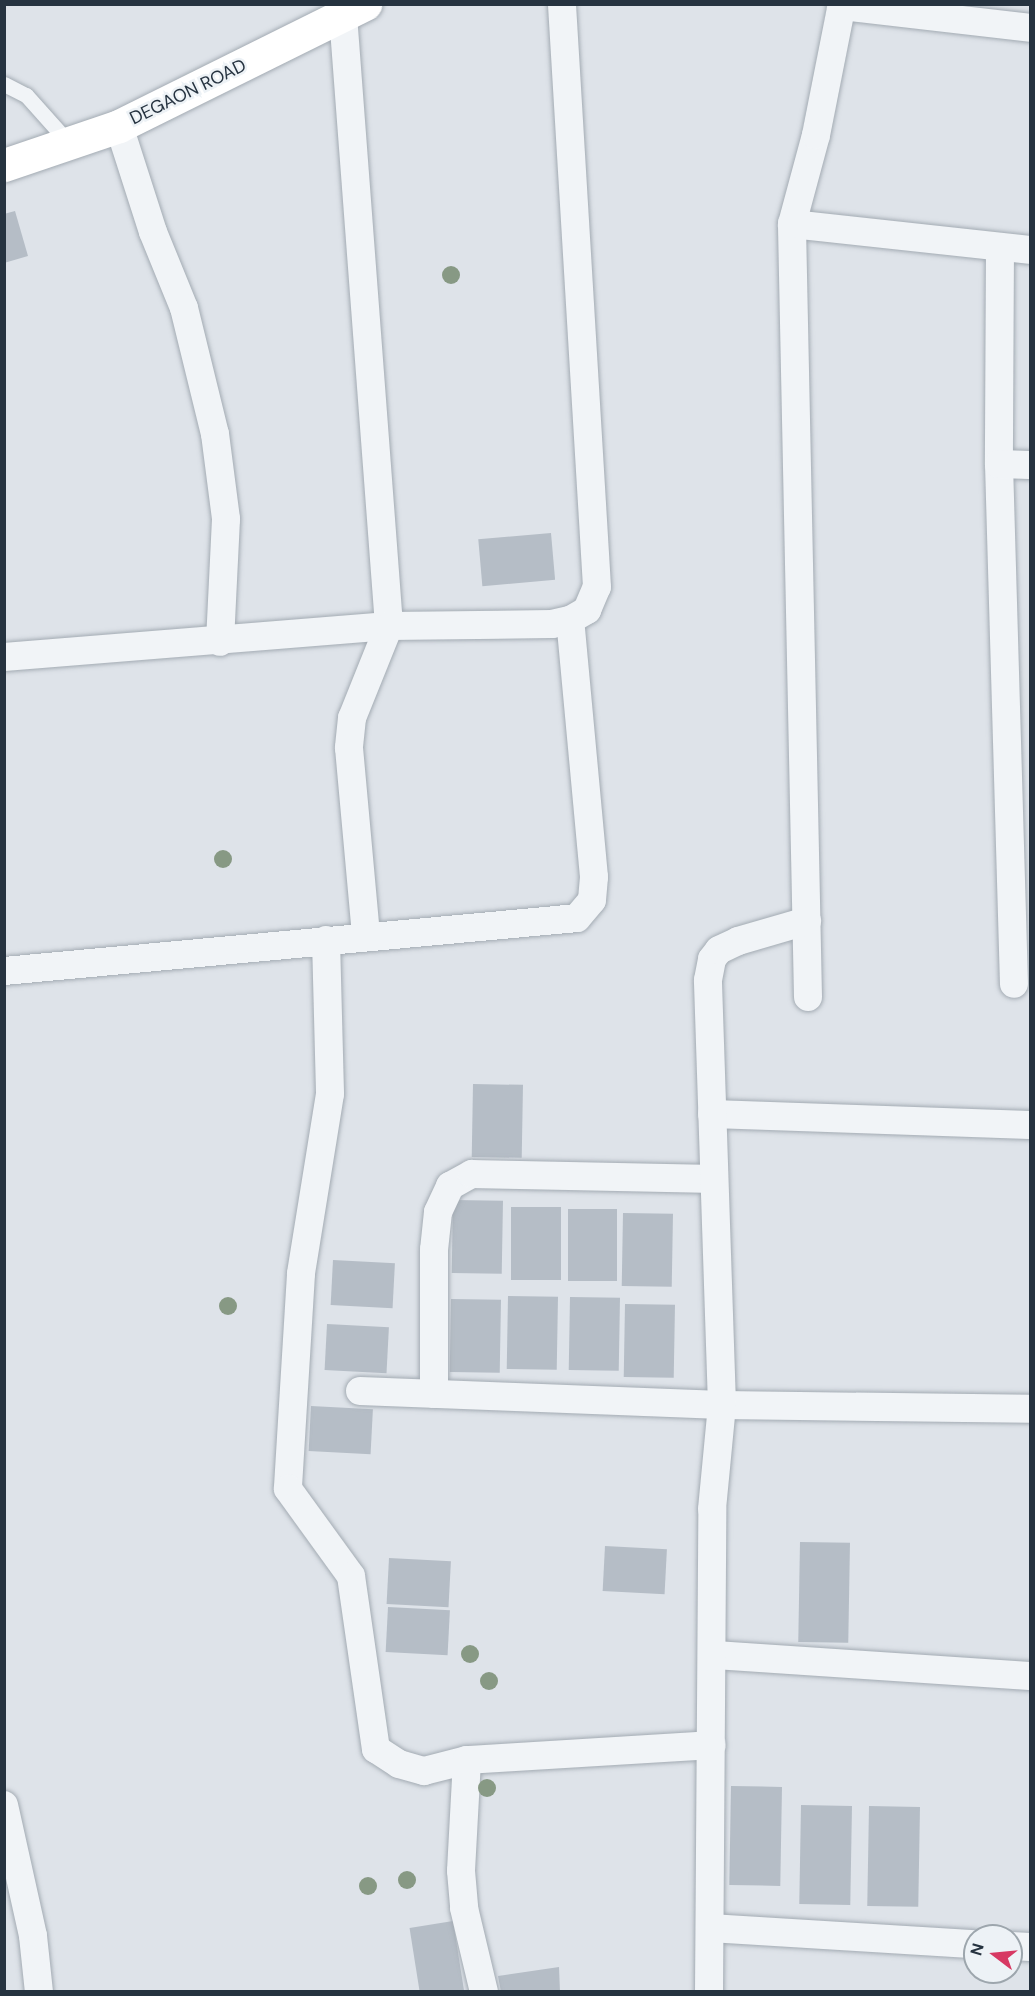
<!DOCTYPE html>
<style>
body{margin:0}
#map{position:relative;width:1035px;height:1996px;overflow:hidden;background:#dee3e9;font-family:"DM Sans",sans-serif}
div>[style]{position:absolute}
[style*='--x']{left:calc(var(--x)*1px);top:calc(var(--y)*1px);width:calc(var(--w)*1px);rotate:calc(var(--a)*1deg)}
.building>*{inset:0;background:#b5bdc6;transform-origin:0 0}
.roads{filter:drop-shadow(0 0 2px #a3abb3) drop-shadow(0 0 2px #a3abb3)}
.lane>*{height:15px;margin:-7.5px;padding:0 7.5px;transform-origin:7.5px;border-radius:7.5px;background:#f1f4f7}
.street>*{height:28px;margin:-14px;padding:0 14px;transform-origin:14px;border-radius:14px;background:#f1f4f7}
.secondary>*{height:33px;margin:-16.5px;padding:0 16.5px;transform-origin:16.5px;border-radius:16.5px;background:#fff}
.trees>*{width:18px;height:18px;margin:-9px;border-radius:50%;background:#879984}
span{translate:-50% -50%;white-space:nowrap;text-align:center;line-height:1.15;-webkit-text-stroke:5px #edf2f6;paint-order:stroke}
.street-label{font-size:18px;color:#263340}
.frame{position:absolute;inset:0;border:6px solid #263340;pointer-events:none}
.north{position:absolute;left:963px;top:1924px;width:60px;height:60px;box-sizing:border-box;background:#edf2f6;border:2px solid #9da6ad;border-radius:50%;rotate:286deg;font-size:16px;font-weight:700;line-height:24px;text-align:center;color:#263340}
.north::after{content:'';display:block;margin:auto;width:21px;height:27px;background:#d73963;clip-path:polygon(50% 0,100% 100%,50% 72%,0 100%)}
</style>
<div id="map">
<div class="building">
<i style="clip-path:polygon(15px 211px,28px 256px,4px 263px,4px 214px)"></i>
<i style="left:551px;top:533px;width:47px;height:73px;rotate:85deg"></i>
<i style="left:473px;top:1084px;width:50px;height:73px;rotate:1deg"></i>
<i style="left:453px;top:1200px;width:50px;height:73px;rotate:1deg"></i>
<i style="left:511px;top:1207px;width:50px;height:73px"></i>
<i style="left:568px;top:1209px;width:49px;height:72px"></i>
<i style="left:623px;top:1213px;width:50px;height:73px;rotate:1deg"></i>
<i style="left:333px;top:1260px;width:62px;height:45px;rotate:3deg"></i>
<i style="left:508px;top:1296px;width:50px;height:73px;rotate:1deg"></i>
<i style="left:570px;top:1297px;width:50px;height:73px;rotate:1deg"></i>
<i style="left:451px;top:1299px;width:50px;height:73px;rotate:1deg"></i>
<i style="left:625px;top:1304px;width:50px;height:73px;rotate:1deg"></i>
<i style="left:327px;top:1324px;width:62px;height:46px;rotate:3deg"></i>
<i style="left:311px;top:1406px;width:62px;height:45px;rotate:3deg"></i>
<i style="left:800px;top:1542px;width:50px;height:100px;rotate:1deg"></i>
<i style="left:605px;top:1546px;width:62px;height:45px;rotate:3deg"></i>
<i style="left:389px;top:1558px;width:62px;height:46px;rotate:3deg"></i>
<i style="left:388px;top:1607px;width:62px;height:45px;rotate:3deg"></i>
<i style="left:731px;top:1786px;width:51px;height:99px;rotate:1deg"></i>
<i style="left:801px;top:1805px;width:51px;height:99px;rotate:1deg"></i>
<i style="left:869px;top:1806px;width:51px;height:100px;rotate:1deg"></i>
<i style="left:453px;top:1921px;width:72px;height:44px;rotate:81deg"></i>
<i style="clip-path:polygon(559px 1967px,560px 1992px,501px 1992px,498px 1976px)"></i>
</div>
<div class="roads">
<div class="lane">
<i style="--x:4;--y:84;--w:25;--a:27"></i>
<i style="--x:26;--y:95;--w:63;--a:48.2"></i>
</div>
<div class="street">
<i style="--x:841;--y:6;--w:190;--a:6.6"></i>
<i style="--x:343;--y:15;--w:613;--a:85.69"></i>
<i style="--x:389;--y:626;--w:99;--a:111.9"></i>
<i style="--x:352;--y:718;--w:30;--a:96"></i>
<i style="--x:349;--y:748;--w:189;--a:84.8"></i>
<i style="--x:119;--y:126;--w:111;--a:72.2"></i>
<i style="--x:153;--y:232;--w:82;--a:67.8"></i>
<i style="--x:184;--y:308;--w:130;--a:76.2"></i>
<i style="--x:215;--y:434;--w:86;--a:82.6"></i>
<i style="--x:226;--y:519;--w:123;--a:92.8"></i>
<i style="--x:792;--y:224;--w:239;--a:6.2"></i>
<i style="--x:1000;--y:247;--w:217;--a:90.3"></i>
<i style="--x:999;--y:464;--w:520;--a:88.35"></i>
<i style="--x:999;--y:464;--w:31;--a:2"></i>
<i style="--x:4;--y:657;--w:386;--a:-4.6"></i>
<i style="--x:389;--y:626;--w:163;--a:-0.7"></i>
<i style="--x:552;--y:624;--w:18;--a:-13"></i>
<i style="--x:570;--y:620;--w:20;--a:-30"></i>
<i style="--x:587;--y:610;--w:25;--a:-67"></i>
<i style="--x:597;--y:587;--w:584;--a:-93.44"></i>
<i style="--x:326;--y:940;--w:154;--a:88.5"></i>
<i style="--x:330;--y:1094;--w:182;--a:99.2"></i>
<i style="--x:301;--y:1274;--w:215;--a:93.5"></i>
<i style="--x:288;--y:1489;--w:107;--a:54.1"></i>
<i style="--x:351;--y:1576;--w:175;--a:81.8"></i>
<i style="--x:376;--y:1749;--w:27;--a:33"></i>
<i style="--x:399;--y:1764;--w:26;--a:16"></i>
<i style="--x:424;--y:1771;--w:44;--a:-14.3"></i>
<i style="--x:467;--y:1760;--w:245;--a:-3.5"></i>
<i style="--x:4;--y:971;--w:575;--a:-5.28"></i>
<i style="--x:577;--y:918;--w:23;--a:-50"></i>
<i style="--x:592;--y:900;--w:23;--a:-85"></i>
<i style="--x:594;--y:877;--w:258;--a:-95.3"></i>
<i style="--x:808;--y:997;--w:773;--a:-91.19"></i>
<i style="--x:792;--y:224;--w:92;--a:-74.9"></i>
<i style="--x:816;--y:135;--w:134;--a:-78.8"></i>
<i style="--x:712;--y:1114;--w:318;--a:2"></i>
<i style="--x:360;--y:1391;--w:362;--a:2.2"></i>
<i style="--x:722;--y:1405;--w:308;--a:0.7"></i>
<i style="--x:434;--y:1394;--w:144;--a:-90"></i>
<i style="--x:434;--y:1250;--w:38;--a:-84"></i>
<i style="--x:438;--y:1212;--w:29;--a:-65"></i>
<i style="--x:450;--y:1186;--w:25;--a:-29"></i>
<i style="--x:472;--y:1174;--w:242;--a:1.2"></i>
<i style="--x:714;--y:1655;--w:317;--a:3.8"></i>
<i style="--x:467;--y:1760;--w:111;--a:93.1"></i>
<i style="--x:461;--y:1871;--w:37;--a:85"></i>
<i style="--x:464;--y:1908;--w:86;--a:76.6"></i>
<i style="--x:4;--y:1805;--w:134;--a:77.5"></i>
<i style="--x:33;--y:1936;--w:56;--a:83.9"></i>
<i style="--x:710;--y:1928;--w:265;--a:3.5"></i>
<i style="--x:1011;--y:1946;--w:19;--a:3"></i>
<i style="--x:709;--y:1992;--w:483;--a:-89.6"></i>
<i style="--x:712;--y:1509;--w:104;--a:-84.5"></i>
<i style="--x:722;--y:1405;--w:425;--a:-91.9"></i>
<i style="--x:708;--y:980;--w:21;--a:-79"></i>
<i style="--x:712;--y:959;--w:11;--a:-52"></i>
<i style="--x:719;--y:950;--w:21;--a:-25"></i>
<i style="--x:738;--y:941;--w:72;--a:-16.2"></i>
</div>
<div class="secondary">
<i style="--x:4;--y:165;--w:121;--a:-18.7"></i>
<i style="--x:119;--y:126;--w:275;--a:-26.4"></i>
</div>
</div>
<div class="trees">
<i style="left:451px;top:275px"></i>
<i style="left:223px;top:859px"></i>
<i style="left:228px;top:1306px"></i>
<i style="left:470px;top:1654px"></i>
<i style="left:489px;top:1681px"></i>
<i style="left:487px;top:1788px"></i>
<i style="left:407px;top:1880px"></i>
<i style="left:368px;top:1886px"></i>
</div>
<div class="street-label">
<span style="left:188px;top:92px;rotate:-26deg">DEGAON ROAD</span>
</div>
<div class="frame"></div>
<div class="north">N</div>
</div>
